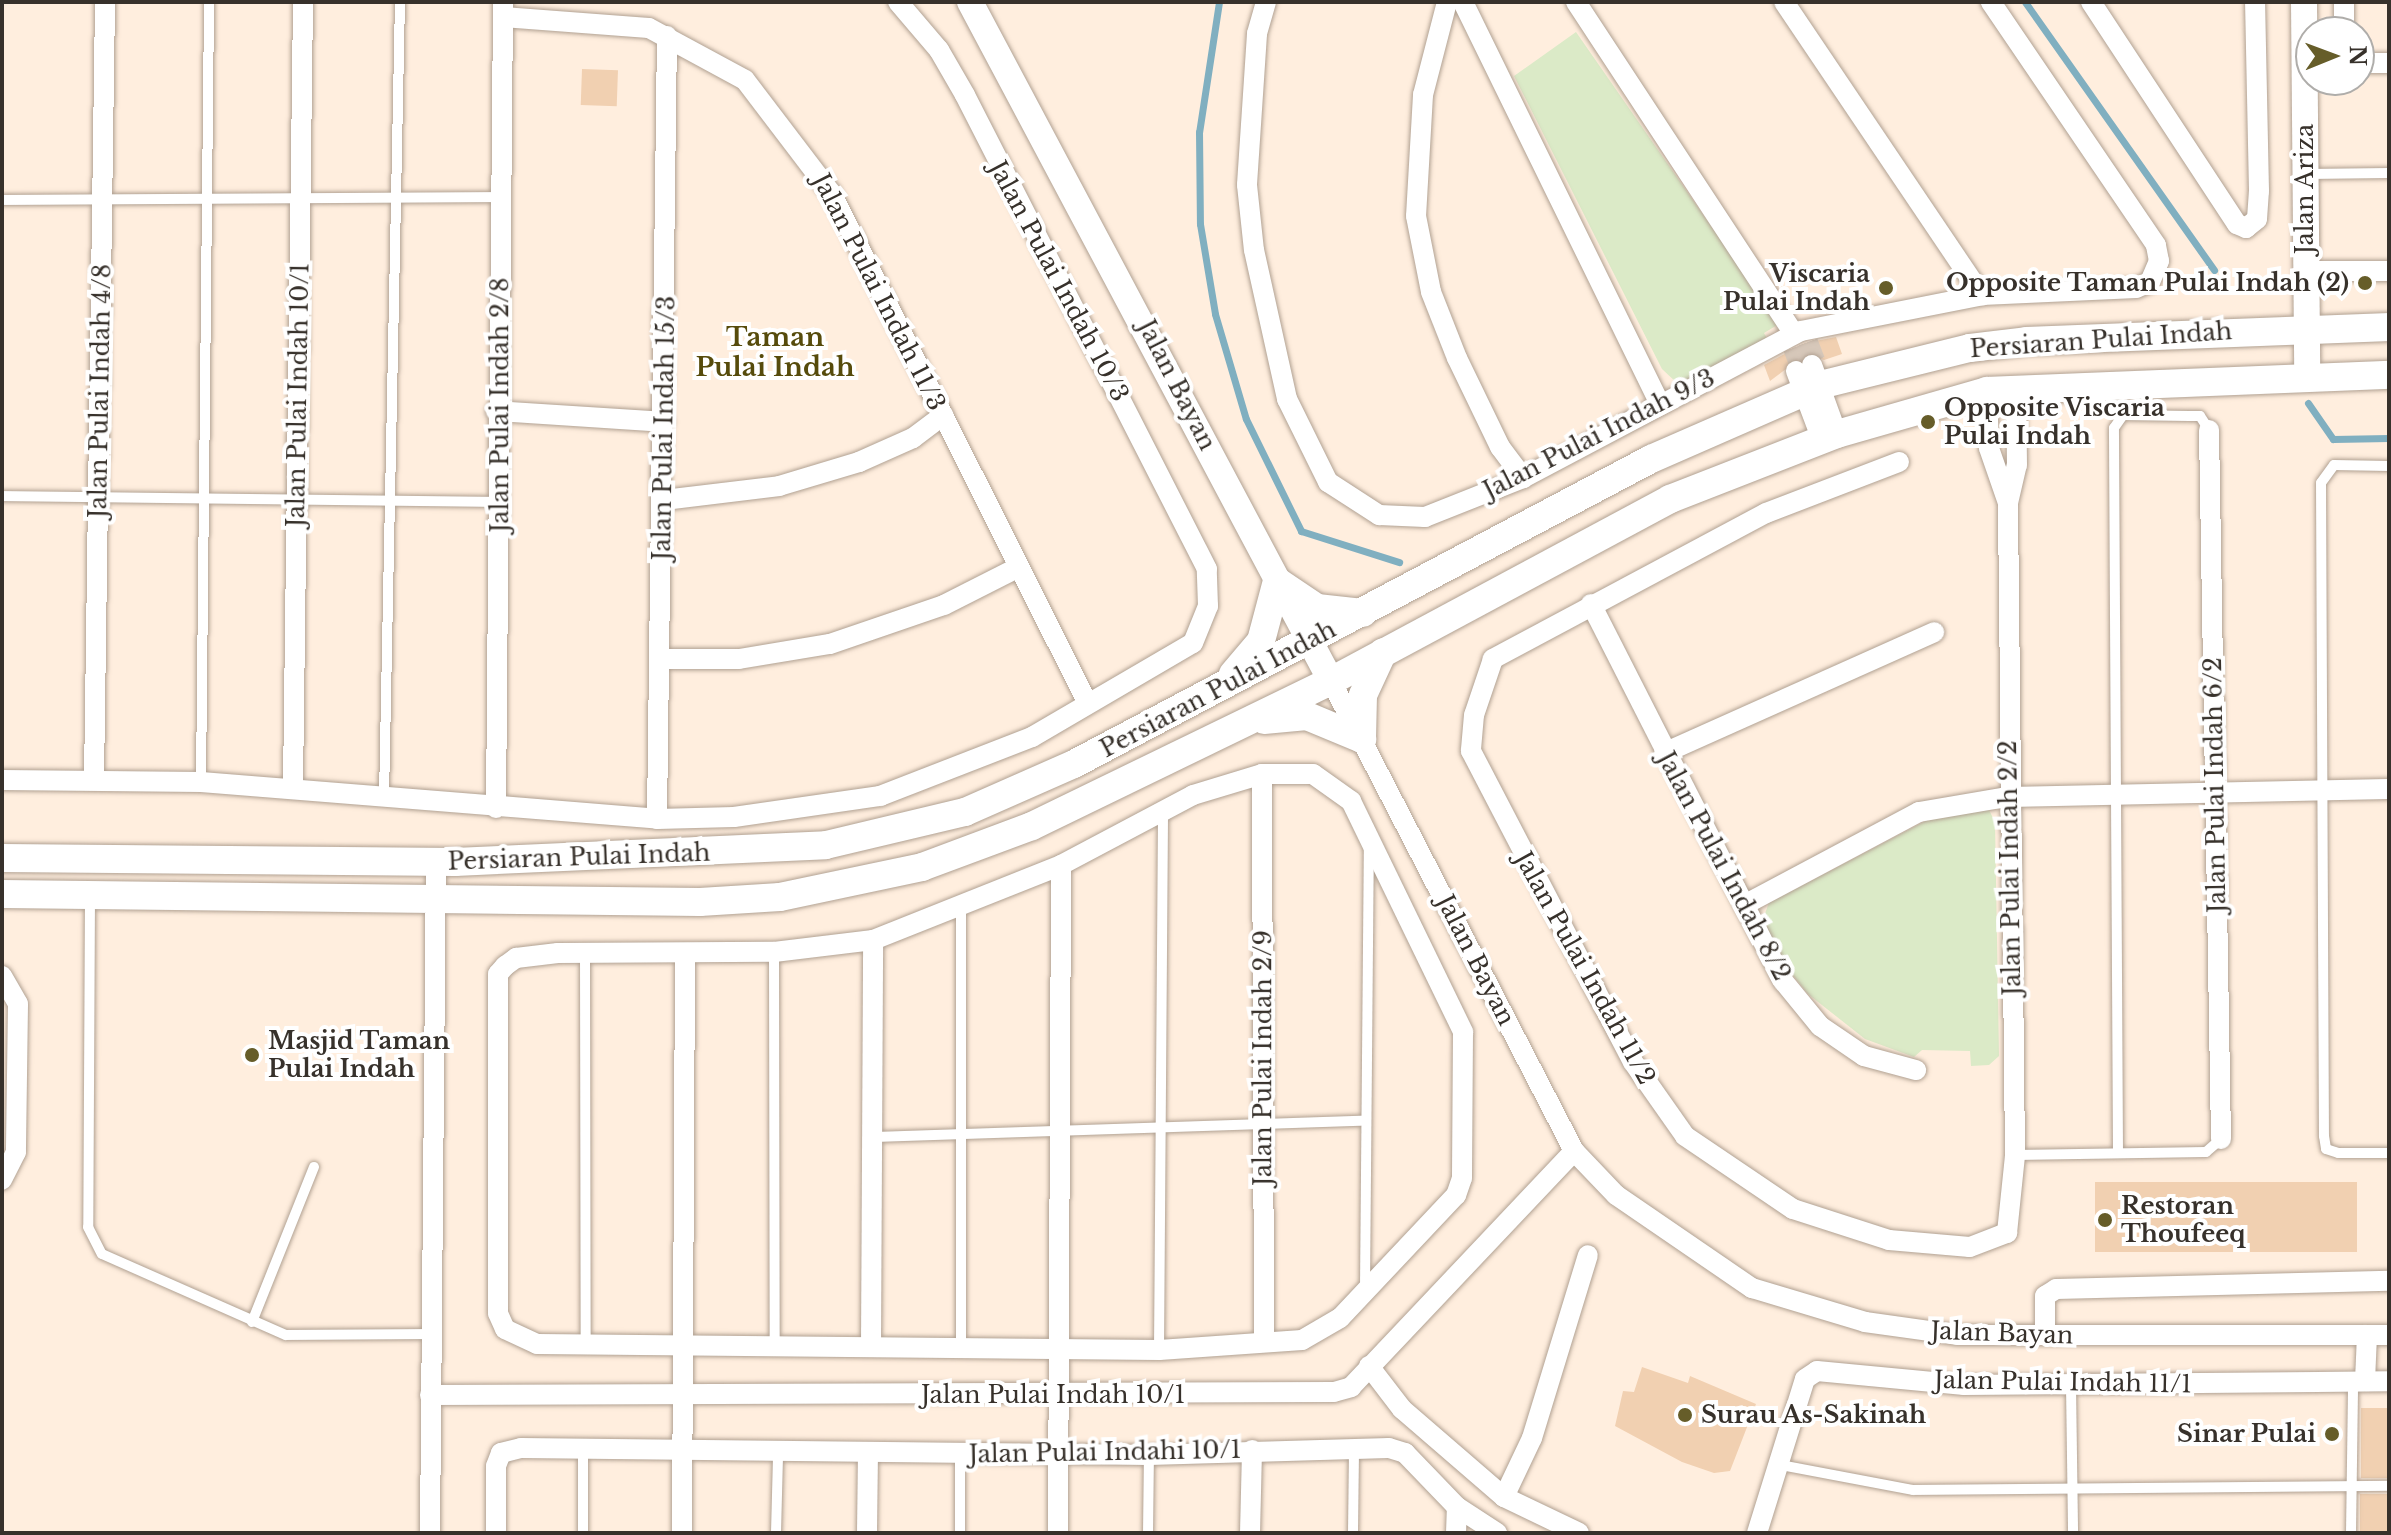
<!DOCTYPE html>
<style>
body{margin:0}
#map{position:relative;width:2391px;height:1535px;overflow:hidden;background:#ffeede;font-family:"Libre Baskerville",serif}
div>[style]{position:absolute}
[style*='--x']{left:calc(var(--x)*1px);top:calc(var(--y)*1px);width:calc(var(--w)*1px);rotate:calc(var(--a)*1deg)}
.green>*{inset:0;background:#dbeac7}
.stream>*{height:7px;margin:-3.5px;padding:0 3.5px;transform-origin:3.5px;border-radius:3.5px;background:#80afc0}
.building>*{inset:0;background:#f1d0b1;transform-origin:0 0}
.minor-tunnel>*{height:20px;margin-top:-10px;transform-origin:0;background:repeating-linear-gradient(90deg,#d7c8ba 0 20px,transparent 0 30px)}
.roads{filter:drop-shadow(0 0 2px #b1a192) drop-shadow(0 0 2px #b1a192)}
.service>*{height:10px;margin:-5px;padding:0 5px;transform-origin:5px;border-radius:5px;background:#fff}
.minor>*{height:20px;margin:-10px;padding:0 10px;transform-origin:10px;border-radius:10px;background:#fff}
.tertiary>*{height:26px;margin:-13px;padding:0 13px;transform-origin:13px;border-radius:13px;background:#fff}
.secondary>*{height:28px;margin:-14px;padding:0 14px;transform-origin:14px;border-radius:14px;background:#fff}
.dots>*{width:22px;height:22px;translate:-50% -50%;box-sizing:border-box;border:4px solid #fff;border-radius:50%}
span{translate:-50% -50%;white-space:nowrap;text-align:center;line-height:1.15;-webkit-text-stroke:8px #fff;paint-order:stroke}
.street-label{font-size:24px;color:#37312b}
.poi-label{font-size:24px;color:#37312b;font-weight:700}
.right{translate:-100% -50%;text-align:right}
.left{translate:0 -50%;text-align:left}
.neighbourhood-label{font-size:26px;color:#564b0b;font-weight:700}
.frame{position:absolute;inset:0;border:4px solid #37312b;pointer-events:none}
.north{position:absolute;left:2295px;top:16px;width:80px;height:80px;box-sizing:border-box;background:#fff;border:2px solid #afadaa;border-radius:50%;rotate:89deg;font-size:22px;font-weight:700;line-height:32px;text-align:center;color:#37312b}
.north::after{content:'';display:block;margin:auto;width:28px;height:36px;background:#665d29;clip-path:polygon(50% 0,100% 100%,50% 72%,0 100%)}
</style>
<div id="map">
<div class="green">
<i style="clip-path:polygon(1576px 32px,1779px 324px,1764px 333px,1768px 340px,1678px 384px,1662px 369px,1514px 76px)"></i>
<i style="clip-path:polygon(1988px 808px,1995px 822px,1999px 1056px,1989px 1065px,1971px 1066px,1970px 1051px,1922px 1050px,1914px 1057px,1865px 1039px,1808px 994px,1787px 968px,1770px 939px,1764px 916px,1769px 903px,1931px 818px)"></i>
</div>
<div class="stream">
<i style="--x:1219;--y:2;--w:132;--a:98.7"></i>
<i style="--x:1199;--y:132;--w:92;--a:89.4"></i>
<i style="--x:1200;--y:224;--w:91;--a:80.5"></i>
<i style="--x:1215;--y:314;--w:109;--a:73.6"></i>
<i style="--x:1246;--y:419;--w:125;--a:63.8"></i>
<i style="--x:1301;--y:531;--w:103;--a:17.6"></i>
<i style="--x:2025;--y:2;--w:328;--a:54.8"></i>
<i style="--x:2308;--y:403;--w:44;--a:55.2"></i>
<i style="--x:2333;--y:439;--w:56;--a:-1"></i>
</div>
<div class="building">
<i style="left:582px;top:69px;width:36px;height:36px;rotate:2deg"></i>
<i style="clip-path:polygon(1836px 337px,1842px 354px,1824px 360px,1807px 353px,1770px 381px,1764px 365px,1805px 343px)"></i>
<i style="left:2357px;top:1182px;width:70px;height:262px;rotate:90deg"></i>
<i style="clip-path:polygon(1642px 1367px,1688px 1383px,1690px 1376px,1756px 1404px,1730px 1471px,1714px 1473px,1682px 1462px,1615px 1426px,1623px 1391px,1634px 1392px)"></i>
<i style="left:2361px;top:1408px;width:28px;height:70px"></i>
<i style="left:2360px;top:1494px;width:29px;height:39px"></i>
</div>
<div class="minor-tunnel">
<i style="--x:1808;--y:342;--w:22;--a:69"></i>
<i style="--x:1793;--y:348;--w:22;--a:69"></i>
</div>
<div class="roads">
<div class="service">
<i style="--x:2307;--y:174;--w:82;--a:-0.7"></i>
<i style="--x:2;--y:200;--w:501;--a:-0.34"></i>
<i style="--x:2389;--y:466;--w:55;--a:-179"></i>
<i style="--x:2334;--y:465;--w:22;--a:126"></i>
<i style="--x:2321;--y:483;--w:653;--a:89.74"></i>
<i style="--x:2324;--y:1136;--w:13;--a:81"></i>
<i style="--x:2326;--y:1149;--w:13;--a:18"></i>
<i style="--x:2338;--y:1153;--w:51;--a:0"></i>
<i style="--x:2;--y:496;--w:496;--a:0.7"></i>
<i style="--x:201;--y:782;--w:780;--a:-89.41"></i>
<i style="--x:384;--y:797;--w:795;--a:-88.85"></i>
<i style="--x:90;--y:896;--w:331;--a:90.3"></i>
<i style="--x:88;--y:1227;--w:30;--a:63"></i>
<i style="--x:102;--y:1254;--w:201;--a:23.8"></i>
<i style="--x:286;--y:1335;--w:143;--a:-0.4"></i>
<i style="--x:961;--y:907;--w:442;--a:90"></i>
<i style="--x:774;--y:952;--w:391;--a:89.9"></i>
<i style="--x:585;--y:954;--w:391;--a:89.9"></i>
<i style="--x:872;--y:1137;--w:491;--a:-1.9"></i>
<i style="--x:2118;--y:1153;--w:725;--a:-90.32"></i>
<i style="--x:2114;--y:428;--w:16;--a:-55"></i>
<i style="--x:2123;--y:415;--w:66;--a:0.9"></i>
<i style="--x:2189;--y:416;--w:11;--a:0"></i>
<i style="--x:2200;--y:416;--w:17;--a:57"></i>
<i style="--x:2015;--y:1155;--w:191;--a:-0.9"></i>
<i style="--x:2206;--y:1152;--w:20;--a:-41"></i>
<i style="--x:1365;--y:1288;--w:440;--a:-89.5"></i>
<i style="--x:252;--y:1322;--w:167;--a:-68.2"></i>
<i style="--x:1159;--y:1350;--w:534;--a:-89.57"></i>
<i style="--x:2071;--y:1385;--w:148;--a:89.2"></i>
<i style="--x:583;--y:1449;--w:84;--a:90"></i>
<i style="--x:1781;--y:1465;--w:134;--a:10.7"></i>
<i style="--x:1913;--y:1490;--w:476;--a:-0.5"></i>
<i style="--x:776;--y:1533;--w:79;--a:-88.5"></i>
<i style="--x:960;--y:1533;--w:78;--a:-90"></i>
<i style="--x:1148;--y:1533;--w:78;--a:-89.3"></i>
<i style="--x:1353;--y:1533;--w:85;--a:-89.3"></i>
<i style="--x:2351;--y:1533;--w:152;--a:-89.2"></i>
</div>
<div class="minor">
<i style="--x:1266;--y:2;--w:33;--a:106"></i>
<i style="--x:1257;--y:34;--w:151;--a:93.8"></i>
<i style="--x:1247;--y:185;--w:65;--a:83.9"></i>
<i style="--x:1254;--y:250;--w:153;--a:77.5"></i>
<i style="--x:1287;--y:399;--w:93;--a:63.7"></i>
<i style="--x:1328;--y:482;--w:61;--a:32.9"></i>
<i style="--x:1379;--y:515;--w:46;--a:2.5"></i>
<i style="--x:1425;--y:517;--w:105;--a:-21.7"></i>
<i style="--x:1523;--y:478;--w:314;--a:-27.9"></i>
<i style="--x:1801;--y:331;--w:185;--a:-11.2"></i>
<i style="--x:1982;--y:295;--w:154;--a:-2.6"></i>
<i style="--x:2136;--y:288;--w:15;--a:-23"></i>
<i style="--x:2150;--y:282;--w:23;--a:-67"></i>
<i style="--x:2159;--y:261;--w:16;--a:-101"></i>
<i style="--x:2156;--y:245;--w:294;--a:-124.2"></i>
<i style="--x:1447;--y:2;--w:96;--a:104.5"></i>
<i style="--x:1423;--y:95;--w:121;--a:93.3"></i>
<i style="--x:1416;--y:216;--w:77;--a:78.8"></i>
<i style="--x:1431;--y:292;--w:71;--a:68.5"></i>
<i style="--x:1457;--y:358;--w:99;--a:64.2"></i>
<i style="--x:1500;--y:447;--w:39;--a:53"></i>
<i style="--x:1463;--y:2;--w:445;--a:63.9"></i>
<i style="--x:1576;--y:2;--w:397;--a:56.7"></i>
<i style="--x:1784;--y:2;--w:354;--a:56"></i>
<i style="--x:2091;--y:2;--w:266;--a:56.7"></i>
<i style="--x:2237;--y:224;--w:10;--a:24"></i>
<i style="--x:2246;--y:228;--w:14;--a:-39"></i>
<i style="--x:2257;--y:219;--w:28;--a:-86"></i>
<i style="--x:2259;--y:191;--w:189;--a:-91.2"></i>
<i style="--x:2344;--y:2;--w:30;--a:90"></i>
<i style="--x:503;--y:17;--w:146;--a:4.3"></i>
<i style="--x:649;--y:28;--w:109;--a:28.4"></i>
<i style="--x:745;--y:80;--w:143;--a:52.7"></i>
<i style="--x:832;--y:194;--w:568;--a:63.34"></i>
<i style="--x:2359;--y:63;--w:30;--a:0"></i>
<i style="--x:2306;--y:271;--w:83;--a:0"></i>
<i style="--x:1812;--y:365;--w:73;--a:70.1"></i>
<i style="--x:1796;--y:371;--w:74;--a:69.4"></i>
<i style="--x:496;--y:411;--w:168;--a:3.7"></i>
<i style="--x:2209;--y:430;--w:709;--a:89.03"></i>
<i style="--x:1899;--y:462;--w:142;--a:159"></i>
<i style="--x:1766;--y:513;--w:310;--a:151.9"></i>
<i style="--x:1493;--y:659;--w:59;--a:108.7"></i>
<i style="--x:1474;--y:715;--w:36;--a:95"></i>
<i style="--x:1471;--y:751;--w:351;--a:62.5"></i>
<i style="--x:1633;--y:1062;--w:90;--a:54.9"></i>
<i style="--x:1685;--y:1136;--w:130;--a:34.1"></i>
<i style="--x:1793;--y:1209;--w:101;--a:17.9"></i>
<i style="--x:1889;--y:1240;--w:81;--a:4.9"></i>
<i style="--x:1970;--y:1247;--w:40;--a:-21"></i>
<i style="--x:2007;--y:1233;--w:78;--a:-84.1"></i>
<i style="--x:2015;--y:1155;--w:652;--a:-90.62"></i>
<i style="--x:2008;--y:503;--w:58;--a:-109.1"></i>
<i style="--x:1989;--y:448;--w:57;--a:-92"></i>
<i style="--x:664;--y:500;--w:116;--a:-6.9"></i>
<i style="--x:779;--y:486;--w:84;--a:-16.7"></i>
<i style="--x:859;--y:462;--w:59;--a:-24"></i>
<i style="--x:913;--y:438;--w:38;--a:-37"></i>
<i style="--x:2008;--y:503;--w:39;--a:-77"></i>
<i style="--x:2017;--y:465;--w:77;--a:-90.7"></i>
<i style="--x:1591;--y:604;--w:424;--a:63"></i>
<i style="--x:1784;--y:982;--w:57;--a:50.7"></i>
<i style="--x:1820;--y:1026;--w:53;--a:34.3"></i>
<i style="--x:1864;--y:1056;--w:54;--a:15.1"></i>
<i style="--x:661;--y:659;--w:78;--a:0"></i>
<i style="--x:739;--y:659;--w:92;--a:-9.4"></i>
<i style="--x:830;--y:644;--w:120;--a:-18.9"></i>
<i style="--x:944;--y:605;--w:84;--a:-26.9"></i>
<i style="--x:1331;--y:681;--w:529;--a:62.66"></i>
<i style="--x:1574;--y:1151;--w:61;--a:46.3"></i>
<i style="--x:1616;--y:1195;--w:165;--a:34.4"></i>
<i style="--x:1752;--y:1288;--w:118;--a:16.7"></i>
<i style="--x:1865;--y:1322;--w:93;--a:8"></i>
<i style="--x:1957;--y:1335;--w:432;--a:0"></i>
<i style="--x:1664;--y:753;--w:296;--a:-24.1"></i>
<i style="--x:1262;--y:774;--w:51;--a:0"></i>
<i style="--x:1313;--y:774;--w:47;--a:35.4"></i>
<i style="--x:1351;--y:801;--w:257;--a:64.1"></i>
<i style="--x:1463;--y:1032;--w:146;--a:90.4"></i>
<i style="--x:1462;--y:1178;--w:18;--a:109"></i>
<i style="--x:1456;--y:1195;--w:169;--a:133.3"></i>
<i style="--x:1340;--y:1318;--w:44;--a:149.9"></i>
<i style="--x:1302;--y:1340;--w:143;--a:176"></i>
<i style="--x:1159;--y:1350;--w:622;--a:-179.45"></i>
<i style="--x:537;--y:1344;--w:35;--a:-155"></i>
<i style="--x:505;--y:1329;--w:17;--a:-114"></i>
<i style="--x:498;--y:1313;--w:339;--a:-90"></i>
<i style="--x:498;--y:974;--w:11;--a:-49"></i>
<i style="--x:505;--y:966;--w:14;--a:-36"></i>
<i style="--x:516;--y:958;--w:42;--a:-6.8"></i>
<i style="--x:558;--y:953;--w:216;--a:-0.3"></i>
<i style="--x:774;--y:952;--w:100;--a:-6.9"></i>
<i style="--x:873;--y:940;--w:202;--a:-21.7"></i>
<i style="--x:1061;--y:865;--w:149;--a:-27.9"></i>
<i style="--x:1193;--y:795;--w:72;--a:-16.9"></i>
<i style="--x:1262;--y:774;--w:568;--a:89.8"></i>
<i style="--x:2;--y:780;--w:199;--a:0.6"></i>
<i style="--x:201;--y:782;--w:457;--a:4.6"></i>
<i style="--x:657;--y:819;--w:77;--a:-1.5"></i>
<i style="--x:734;--y:817;--w:148;--a:-8.2"></i>
<i style="--x:880;--y:796;--w:163;--a:-21.2"></i>
<i style="--x:1032;--y:737;--w:186;--a:-30.3"></i>
<i style="--x:1193;--y:643;--w:40;--a:-68"></i>
<i style="--x:1208;--y:606;--w:37;--a:-92"></i>
<i style="--x:1207;--y:569;--w:532;--a:-117.05"></i>
<i style="--x:965;--y:95;--w:52;--a:-120"></i>
<i style="--x:939;--y:50;--w:63;--a:-130.5"></i>
<i style="--x:94;--y:780;--w:778;--a:-89.19"></i>
<i style="--x:293;--y:787;--w:785;--a:-89.27"></i>
<i style="--x:496;--y:808;--w:806;--a:-89.5"></i>
<i style="--x:657;--y:819;--w:783;--a:-89.27"></i>
<i style="--x:1744;--y:905;--w:198;--a:-28"></i>
<i style="--x:1919;--y:812;--w:89;--a:-9.7"></i>
<i style="--x:2007;--y:797;--w:382;--a:-1.2"></i>
<i style="--x:2;--y:976;--w:32;--a:60"></i>
<i style="--x:18;--y:1004;--w:148;--a:90.8"></i>
<i style="--x:16;--y:1152;--w:31;--a:117"></i>
<i style="--x:2045;--y:1335;--w:39;--a:-90"></i>
<i style="--x:2045;--y:1296;--w:13;--a:-32"></i>
<i style="--x:2056;--y:1289;--w:333;--a:-1.4"></i>
<i style="--x:871;--y:1346;--w:406;--a:-89.7"></i>
<i style="--x:1369;--y:1366;--w:54;--a:52.5"></i>
<i style="--x:1402;--y:1409;--w:135;--a:40.8"></i>
<i style="--x:1504;--y:1497;--w:83;--a:25.6"></i>
<i style="--x:2365;--y:1381;--w:46;--a:-87.5"></i>
<i style="--x:430;--y:1395;--w:904;--a:-0.19"></i>
<i style="--x:1334;--y:1392;--w:18;--a:-16"></i>
<i style="--x:1351;--y:1387;--w:325;--a:-46.6"></i>
<i style="--x:1504;--y:1497;--w:65;--a:-64.6"></i>
<i style="--x:1532;--y:1438;--w:191;--a:-73"></i>
<i style="--x:430;--y:1533;--w:671;--a:-89.49"></i>
<i style="--x:496;--y:1533;--w:67;--a:-90"></i>
<i style="--x:496;--y:1466;--w:14;--a:-69"></i>
<i style="--x:501;--y:1453;--w:21;--a:-14"></i>
<i style="--x:521;--y:1448;--w:628;--a:0.64"></i>
<i style="--x:1149;--y:1455;--w:240;--a:-1.7"></i>
<i style="--x:1389;--y:1448;--w:17;--a:17"></i>
<i style="--x:1405;--y:1453;--w:75;--a:46.1"></i>
<i style="--x:1457;--y:1507;--w:48;--a:33"></i>
<i style="--x:682;--y:1533;--w:580;--a:-89.7"></i>
<i style="--x:867;--y:1533;--w:78;--a:-89.3"></i>
<i style="--x:1058;--y:1533;--w:668;--a:-89.74"></i>
<i style="--x:1250;--y:1533;--w:83;--a:-88.6"></i>
<i style="--x:1456;--y:1533;--w:26;--a:-88"></i>
<i style="--x:1757;--y:1533;--w:161;--a:-72.7"></i>
<i style="--x:1805;--y:1379;--w:14;--a:-34"></i>
<i style="--x:1817;--y:1371;--w:148;--a:5.4"></i>
<i style="--x:1964;--y:1385;--w:425;--a:-0.5"></i>
</div>
<div class="tertiary">
<i style="--x:970;--y:2;--w:769;--a:62"></i>
<i style="--x:2304;--y:2;--w:374;--a:89.5"></i>
</div>
<div class="secondary">
<i style="--x:1233;--y:674;--w:43;--a:-49.7"></i>
<i style="--x:1261;--y:641;--w:62;--a:-75.1"></i>
<i style="--x:1277;--y:581;--w:48;--a:34"></i>
<i style="--x:1317;--y:608;--w:46;--a:6.2"></i>
<i style="--x:1264;--y:720;--w:43;--a:-5.3"></i>
<i style="--x:1307;--y:716;--w:60;--a:22.7"></i>
<i style="--x:1362;--y:739;--w:44;--a:-88.7"></i>
<i style="--x:1363;--y:695;--w:47;--a:-65.1"></i>
<i style="--x:2;--y:858;--w:453;--a:0.5"></i>
<i style="--x:455;--y:862;--w:371;--a:-2.6"></i>
<i style="--x:826;--y:845;--w:143;--a:-13.4"></i>
<i style="--x:965;--y:812;--w:119;--a:-23.8"></i>
<i style="--x:1074;--y:764;--w:653;--a:-27.86"></i>
<i style="--x:1651;--y:459;--w:184;--a:-23.6"></i>
<i style="--x:1820;--y:385;--w:154;--a:-13.9"></i>
<i style="--x:1970;--y:348;--w:57;--a:-7"></i>
<i style="--x:2027;--y:341;--w:362;--a:-2.2"></i>
<i style="--x:2;--y:894;--w:698;--a:0.66"></i>
<i style="--x:700;--y:902;--w:80;--a:-3.6"></i>
<i style="--x:780;--y:897;--w:145;--a:-11.9"></i>
<i style="--x:922;--y:867;--w:117;--a:-20.4"></i>
<i style="--x:1032;--y:826;--w:332;--a:-25.9"></i>
<i style="--x:1331;--y:681;--w:385;--a:-28.2"></i>
<i style="--x:1670;--y:499;--w:179;--a:-21.3"></i>
<i style="--x:1837;--y:434;--w:156;--a:-16"></i>
<i style="--x:1987;--y:391;--w:402;--a:-2.3"></i>
</div>
</div>
<div class="dots">
<i style="left:2365px;top:283px;background:#665d29"></i>
<i style="left:1886px;top:288px;background:#665d29"></i>
<i style="left:1928px;top:422px;background:#665d29"></i>
<i style="left:252px;top:1055px;background:#665d29"></i>
<i style="left:2105px;top:1220px;background:#665d29"></i>
<i style="left:1685px;top:1415px;background:#665d29"></i>
<i style="left:2332px;top:1434px;background:#665d29"></i>
</div>
<div class="street-label">
<span style="left:2305px;top:189px;rotate:-90deg">Jalan Ariza</span>
<span style="left:1059px;top:281px;rotate:62deg">Jalan Pulai Indah 10/3</span>
<span style="left:879px;top:292px;rotate:63deg">Jalan Pulai Indah 11/3</span>
<span style="left:2101px;top:340px;rotate:-4deg">Persiaran Pulai Indah</span>
<span style="left:1177px;top:385px;rotate:63deg">Jalan Bayan</span>
<span style="left:100px;top:391px;rotate:-89deg">Jalan Pulai Indah 4/8</span>
<span style="left:298px;top:395px;rotate:-89deg">Jalan Pulai Indah 10/1</span>
<span style="left:500px;top:405px;rotate:-90deg">Jalan Pulai Indah 2/8</span>
<span style="left:664px;top:428px;rotate:-89deg">Jalan Pulai Indah 15/3</span>
<span style="left:1599px;top:434px;rotate:-27deg">Jalan Pulai Indah 9/3</span>
<span style="left:1218px;top:689px;rotate:-28deg">Persiaran Pulai Indah</span>
<span style="left:2215px;top:785px;rotate:-91deg">Jalan Pulai Indah 6/2</span>
<span style="left:579px;top:857px;rotate:-2deg">Persiaran Pulai Indah</span>
<span style="left:1724px;top:866px;rotate:62deg">Jalan Pulai Indah 8/2</span>
<span style="left:2010px;top:868px;rotate:-91deg">Jalan Pulai Indah 2/2</span>
<span style="left:1476px;top:960px;rotate:63deg">Jalan Bayan</span>
<span style="left:1585px;top:968px;rotate:61deg">Jalan Pulai Indah 11/2</span>
<span style="left:1263px;top:1058px;rotate:-90deg">Jalan Pulai Indah 2/9</span>
<span style="left:2002px;top:1333px;rotate:2deg">Jalan Bayan</span>
<span style="left:2063px;top:1382px;rotate:1deg">Jalan Pulai Indah 11/1</span>
<span style="left:1053px;top:1395px">Jalan Pulai Indah 10/1</span>
<span style="left:1105px;top:1452px;rotate:-1deg">Jalan Pulai Indahi 10/1</span>
</div>
<div class="poi-label">
<span class="right" style="left:1870px;top:288px">Viscaria<br>Pulai Indah</span>
<span class="right" style="left:2349px;top:283px">Opposite Taman Pulai Indah (2)</span>
<span class="left" style="left:1944px;top:422px">Opposite Viscaria<br>Pulai Indah</span>
<span class="left" style="left:268px;top:1055px">Masjid Taman<br>Pulai Indah</span>
<span class="left" style="left:2121px;top:1220px">Restoran<br>Thoufeeq</span>
<span class="left" style="left:1701px;top:1415px">Surau As-Sakinah</span>
<span class="right" style="left:2316px;top:1434px">Sinar Pulai</span>
</div>
<div class="neighbourhood-label">
<span style="left:775px;top:353px">Taman<br>Pulai Indah</span>
</div>
<div class="frame"></div>
<div class="north">N</div>
</div>
